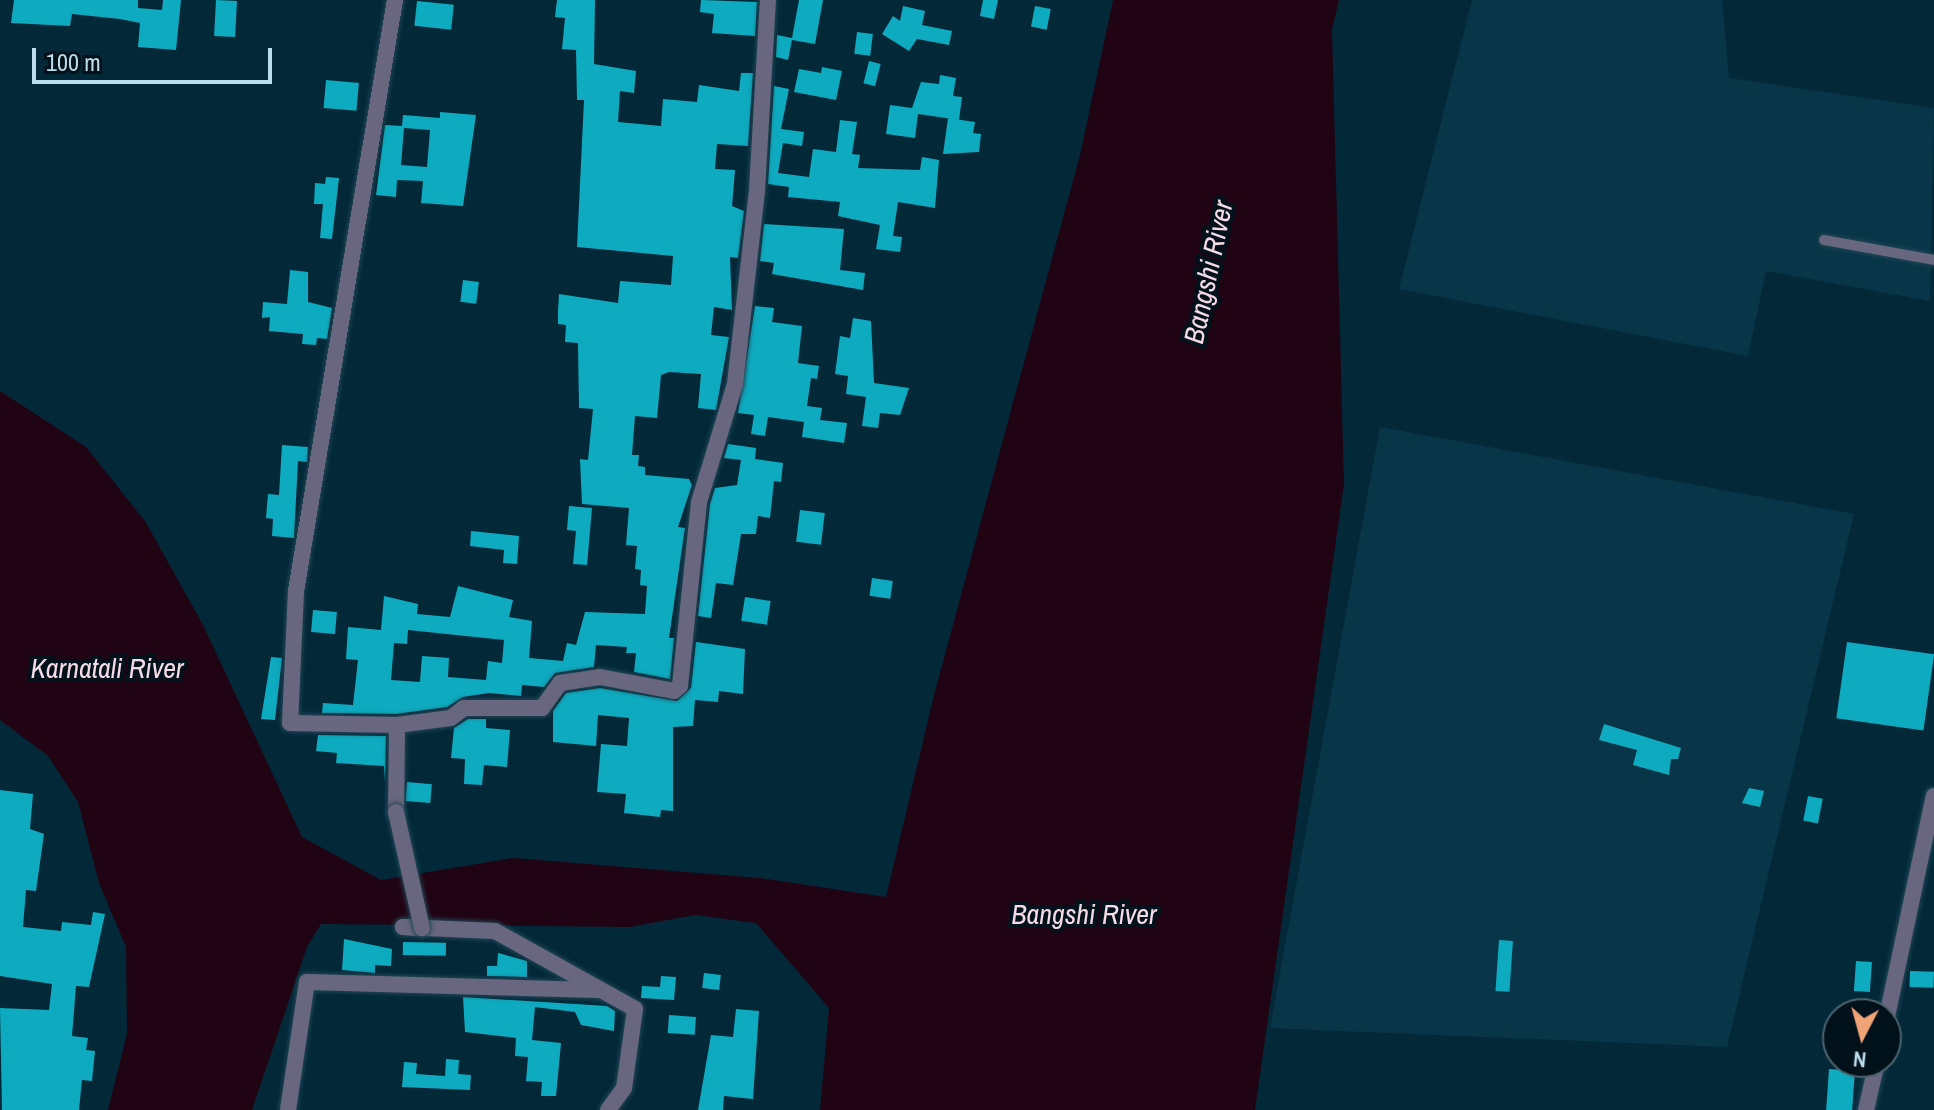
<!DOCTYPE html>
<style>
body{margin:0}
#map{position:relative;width:1934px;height:1110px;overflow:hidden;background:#032939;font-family:"Archivo Narrow",sans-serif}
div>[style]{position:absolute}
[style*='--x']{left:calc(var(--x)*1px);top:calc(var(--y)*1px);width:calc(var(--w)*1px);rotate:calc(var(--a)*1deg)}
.built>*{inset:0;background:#083648}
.water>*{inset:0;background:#210414}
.building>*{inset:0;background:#0eabc0;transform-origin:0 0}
.roads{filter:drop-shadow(0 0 2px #214656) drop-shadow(0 0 2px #214656)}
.service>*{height:10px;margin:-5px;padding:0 5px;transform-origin:5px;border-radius:5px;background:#69677f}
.minor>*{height:16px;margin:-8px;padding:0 8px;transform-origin:8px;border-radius:8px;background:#69677f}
.tertiary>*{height:16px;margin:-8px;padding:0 8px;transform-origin:8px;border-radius:8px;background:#69677f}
.bridges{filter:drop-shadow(0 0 2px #214656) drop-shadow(0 0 2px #214656)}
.minor-bridge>*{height:16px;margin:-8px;padding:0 8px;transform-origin:8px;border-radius:8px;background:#69677f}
span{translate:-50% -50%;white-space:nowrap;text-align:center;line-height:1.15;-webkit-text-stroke:8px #00111a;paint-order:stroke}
.water-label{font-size:28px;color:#f6dae6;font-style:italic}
.north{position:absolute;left:1822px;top:998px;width:80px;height:80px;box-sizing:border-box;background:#00111a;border:2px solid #4b636e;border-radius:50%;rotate:186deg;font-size:22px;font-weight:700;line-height:32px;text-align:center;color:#bcdded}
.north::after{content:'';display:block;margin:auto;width:28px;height:36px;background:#efa377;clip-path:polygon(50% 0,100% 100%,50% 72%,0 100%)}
.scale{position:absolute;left:32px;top:48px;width:240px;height:36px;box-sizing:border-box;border:4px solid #bcdded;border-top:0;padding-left:10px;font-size:24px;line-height:28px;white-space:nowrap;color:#bcdded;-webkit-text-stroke:6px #00111a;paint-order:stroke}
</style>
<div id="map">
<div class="built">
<i style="clip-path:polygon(1472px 0,1722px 0,1729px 78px,1934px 108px,1930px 301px,1766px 271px,1748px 356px,1399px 289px)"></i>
<i style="clip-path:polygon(1380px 427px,1854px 514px,1727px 1047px,1270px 1028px)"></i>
</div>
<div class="water">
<i style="clip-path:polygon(1113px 0,1339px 0,1332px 29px,1344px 484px,1255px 1110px,820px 1110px,829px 1008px,756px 923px,695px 915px,630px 927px,321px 924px,307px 947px,252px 1110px,108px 1110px,127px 1034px,126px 947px,99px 883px,78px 802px,48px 756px,0 720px,0 391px,86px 447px,145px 521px,203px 625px,302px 837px,381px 880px,513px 858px,760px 878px,886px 897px,934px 695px,1080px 155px)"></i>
</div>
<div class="building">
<i style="clip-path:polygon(14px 0,138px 0,138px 8px,162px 10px,163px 0,181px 0,176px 50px,138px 47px,140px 23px,120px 19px,72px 14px,70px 26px,11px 23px)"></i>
<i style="left:216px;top:0;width:21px;height:36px;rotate:3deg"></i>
<i style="clip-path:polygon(evenodd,557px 0,595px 0,594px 64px,636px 71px,634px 93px,620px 91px,618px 122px,661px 126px,663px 99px,697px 102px,699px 85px,739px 91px,741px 73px,753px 73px,748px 146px,717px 144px,715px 169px,735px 170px,732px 206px,744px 211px,738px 258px,730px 257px,732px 310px,714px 307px,711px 335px,729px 337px,716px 410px,698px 408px,701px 374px,669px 372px,661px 375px,657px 418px,635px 416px,632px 455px,639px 455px,638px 466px,645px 467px,645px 475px,689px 479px,692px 485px,678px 527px,685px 528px,669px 638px,674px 638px,670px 679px,634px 672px,636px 653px,626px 653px,627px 647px,596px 645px,594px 667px,555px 673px,544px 687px,522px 685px,521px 696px,489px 693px,463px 697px,447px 707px,396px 714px,322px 713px,323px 703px,353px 705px,358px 660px,346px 659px,348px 627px,381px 630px,384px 596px,418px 604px,417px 614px,450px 617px,458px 586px,513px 600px,509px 617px,532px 621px,529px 658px,563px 661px,567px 643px,576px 645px,585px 612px,645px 614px,647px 586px,640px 585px,641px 570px,635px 569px,637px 546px,626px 545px,629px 508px,582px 504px,580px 459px,588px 460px,593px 409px,579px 408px,578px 343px,565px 342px,566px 325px,558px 324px,558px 311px,559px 294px,618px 303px,620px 281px,671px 285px,673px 256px,577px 247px,584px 100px,577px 100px,576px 50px,562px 49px,565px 18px,555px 17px,557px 0,408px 630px,504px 640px,502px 663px,488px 661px,486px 680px,448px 677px,449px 658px,422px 656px,420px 682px,391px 680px,394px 643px,407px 644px,408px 630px)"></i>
<i style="clip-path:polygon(701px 0,757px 2px,755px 36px,712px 33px,714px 14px,700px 12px)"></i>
<i style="clip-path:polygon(799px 0,823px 0,815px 44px,792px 40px,788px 60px,776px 57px,777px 35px,792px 38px)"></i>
<i style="clip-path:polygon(983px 0,998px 0,994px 19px,980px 16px)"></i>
<i style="left:417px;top:1px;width:37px;height:25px;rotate:6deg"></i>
<i style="clip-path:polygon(903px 6px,925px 11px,922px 25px,952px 31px,949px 45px,917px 39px,909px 51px,882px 34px,893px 16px,900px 21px)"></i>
<i style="left:1035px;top:6px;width:16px;height:21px;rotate:11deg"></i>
<i style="left:857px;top:32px;width:16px;height:22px;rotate:7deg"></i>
<i style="left:869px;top:61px;width:12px;height:23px;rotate:14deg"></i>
<i style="clip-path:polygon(822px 67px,842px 71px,836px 100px,794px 92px,799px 69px,821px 73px)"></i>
<i style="clip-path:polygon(940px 75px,956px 78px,953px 96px,962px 97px,959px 120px,918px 114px,915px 138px,886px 134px,890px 105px,912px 108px,921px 82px,939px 84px)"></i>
<i style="left:326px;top:80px;width:33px;height:28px;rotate:5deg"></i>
<i style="clip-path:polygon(774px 86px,789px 89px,781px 129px,804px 132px,802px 146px,783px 143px,778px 173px,809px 177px,813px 149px,836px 152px,840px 120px,857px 122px,852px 154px,860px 155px,858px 168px,920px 170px,922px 157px,939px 160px,935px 208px,898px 202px,893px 236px,902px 237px,900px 252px,876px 249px,880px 225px,838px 216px,840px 202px,788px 197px,789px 187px,768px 184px)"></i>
<i style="clip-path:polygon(evenodd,440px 112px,476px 115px,463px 206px,421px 203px,423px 181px,397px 180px,396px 197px,376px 195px,385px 125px,402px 126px,403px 115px,440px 118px,440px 112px,404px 128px,430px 130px,427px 167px,401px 165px,404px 128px)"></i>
<i style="clip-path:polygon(948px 118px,975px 122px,973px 133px,981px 134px,979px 152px,943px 154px)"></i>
<i style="clip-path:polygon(326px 177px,339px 178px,332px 239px,320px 238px,323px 204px,314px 204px,315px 183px,325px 184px)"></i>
<i style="clip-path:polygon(764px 224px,844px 229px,840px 270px,865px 273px,863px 290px,772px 274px,774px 263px,760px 261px)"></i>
<i style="clip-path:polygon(290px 270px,308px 272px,308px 302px,332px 308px,327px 339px,317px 338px,316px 345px,302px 344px,303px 334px,269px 331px,270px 317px,262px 318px,263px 302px,287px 304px)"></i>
<i style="left:463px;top:280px;width:16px;height:22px;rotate:7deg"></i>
<i style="clip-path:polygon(755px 306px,774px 308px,772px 322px,802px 326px,798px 363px,819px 366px,817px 379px,811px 378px,807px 406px,822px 408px,820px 420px,847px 423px,844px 443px,802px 437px,804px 422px,768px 417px,765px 436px,751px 434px,754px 415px,738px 413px)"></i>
<i style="clip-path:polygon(853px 318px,871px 321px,874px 383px,909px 388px,900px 415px,880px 413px,878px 428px,862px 426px,866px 397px,846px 394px,848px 376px,835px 374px,840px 336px,850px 338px)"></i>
<i style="clip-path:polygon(728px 444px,756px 448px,755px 459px,783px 463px,781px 482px,774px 481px,770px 518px,758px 516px,756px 534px,741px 534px,733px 585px,716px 583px,711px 618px,698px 616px,710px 504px,715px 488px,737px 485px,741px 460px,724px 458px)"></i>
<i style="clip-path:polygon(282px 445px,308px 447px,307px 462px,298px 461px,294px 538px,272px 536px,273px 519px,266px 518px,268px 494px,279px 495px)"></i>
<i style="clip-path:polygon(569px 506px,592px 508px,587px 565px,573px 564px,576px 531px,567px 530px)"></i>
<i style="left:800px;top:510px;width:25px;height:32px;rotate:7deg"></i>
<i style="clip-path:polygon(471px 531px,519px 536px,517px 564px,503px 563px,504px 550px,470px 546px)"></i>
<i style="left:872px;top:578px;width:21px;height:18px;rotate:8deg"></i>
<i style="left:745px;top:597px;width:26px;height:24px;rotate:9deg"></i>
<i style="left:313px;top:610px;width:24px;height:22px;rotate:5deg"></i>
<i style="clip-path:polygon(696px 642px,745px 649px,743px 694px,719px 691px,718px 702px,695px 700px,693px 726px,673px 727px,673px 811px,661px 810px,660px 817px,624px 813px,626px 794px,597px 792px,601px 744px,627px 746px,629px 718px,598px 715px,596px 746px,553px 742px,553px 711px,566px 693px,600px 688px,677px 701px,691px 688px)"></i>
<i style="left:1847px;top:642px;width:88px;height:77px;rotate:8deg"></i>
<i style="clip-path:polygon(271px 657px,282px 658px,275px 720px,261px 719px)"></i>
<i style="clip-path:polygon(468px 719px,486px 719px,486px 728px,510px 730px,507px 767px,484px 765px,482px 785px,464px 784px,465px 759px,451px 758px,454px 728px)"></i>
<i style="clip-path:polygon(1604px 724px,1681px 748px,1678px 759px,1671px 759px,1669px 775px,1633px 765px,1637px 750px,1599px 740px)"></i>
<i style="clip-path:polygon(318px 735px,386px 736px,385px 782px,384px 766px,336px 763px,337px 753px,316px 751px)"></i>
<i style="left:407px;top:782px;width:25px;height:19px;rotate:5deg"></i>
<i style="clip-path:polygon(1749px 788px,1764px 791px,1760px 807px,1742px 803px)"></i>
<i style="clip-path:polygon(0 790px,33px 794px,30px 829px,44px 834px,36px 891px,26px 890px,23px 927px,61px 931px,62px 922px,91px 925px,93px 912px,105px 914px,89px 987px,76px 986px,72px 1036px,88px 1038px,86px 1050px,95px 1051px,92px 1081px,82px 1080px,79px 1110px,2px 1110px,0 1008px,49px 1010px,52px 984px,0 976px)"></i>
<i style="left:1808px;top:796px;width:15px;height:25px;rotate:11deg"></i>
<i style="clip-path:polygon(344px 939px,392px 949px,391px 966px,375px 965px,375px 973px,342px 970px)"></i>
<i style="left:1499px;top:940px;width:14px;height:51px;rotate:4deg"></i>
<i style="left:403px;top:942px;width:43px;height:13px;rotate:1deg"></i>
<i style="clip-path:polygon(498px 953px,527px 961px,527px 977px,487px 976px,487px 966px,497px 966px)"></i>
<i style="left:1856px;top:961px;width:16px;height:30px;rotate:4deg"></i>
<i style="left:1910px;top:971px;width:24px;height:16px;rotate:2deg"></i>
<i style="left:704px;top:973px;width:17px;height:15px;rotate:7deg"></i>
<i style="clip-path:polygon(661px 976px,676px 977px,674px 1000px,641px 998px,642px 986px,660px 987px)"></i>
<i style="clip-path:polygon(463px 997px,607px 1006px,615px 1011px,614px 1031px,581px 1025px,575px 1012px,535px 1007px,532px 1040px,561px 1043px,556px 1096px,541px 1096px,542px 1082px,526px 1081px,528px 1057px,515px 1056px,516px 1038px,465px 1032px)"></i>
<i style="clip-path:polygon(736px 1009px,759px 1011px,753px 1099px,724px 1096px,723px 1110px,698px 1110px,711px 1035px,733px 1037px)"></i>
<i style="left:669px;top:1015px;width:27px;height:18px;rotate:4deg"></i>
<i style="clip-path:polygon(446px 1059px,459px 1060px,458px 1074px,471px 1075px,470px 1090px,402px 1087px,404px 1062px,417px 1063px,416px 1074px,445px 1076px)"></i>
<i style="left:1829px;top:1069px;width:26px;height:41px;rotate:4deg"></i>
</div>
<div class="roads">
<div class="service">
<i style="--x:1824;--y:240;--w:112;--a:10.3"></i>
</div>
<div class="minor">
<i style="--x:395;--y:0;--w:599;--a:99.51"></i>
<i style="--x:296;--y:591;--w:132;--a:92.6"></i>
<i style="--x:290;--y:723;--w:107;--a:1.1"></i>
<i style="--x:396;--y:812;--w:87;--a:-89.3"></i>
<i style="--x:397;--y:725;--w:54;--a:-7.4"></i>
<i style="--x:451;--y:718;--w:16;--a:-38"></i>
<i style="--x:464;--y:708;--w:78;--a:0"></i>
<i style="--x:542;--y:708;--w:31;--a:-54"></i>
<i style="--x:560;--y:683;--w:40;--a:-8.5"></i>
<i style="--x:600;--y:677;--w:75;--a:10.7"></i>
<i style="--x:674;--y:691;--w:8;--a:-40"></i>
<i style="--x:680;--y:686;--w:185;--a:-84.1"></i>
<i style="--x:699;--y:502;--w:123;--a:-73"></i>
<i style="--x:735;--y:384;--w:195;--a:-83.5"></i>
<i style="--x:757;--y:190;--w:190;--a:-86.7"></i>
<i style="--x:422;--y:928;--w:19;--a:-177"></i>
<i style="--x:403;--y:927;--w:92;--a:2.5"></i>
<i style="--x:495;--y:931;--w:160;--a:29.1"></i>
<i style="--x:635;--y:1009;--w:80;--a:97.9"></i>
<i style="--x:624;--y:1088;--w:27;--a:126"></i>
<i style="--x:288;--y:1110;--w:129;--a:-81.6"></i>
<i style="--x:307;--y:982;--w:292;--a:1.6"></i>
</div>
<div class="tertiary">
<i style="--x:1886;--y:1021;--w:230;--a:-78"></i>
<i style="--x:1866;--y:1110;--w:49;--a:-77.1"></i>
</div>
</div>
<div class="bridges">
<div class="minor-bridge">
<i style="--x:396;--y:812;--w:119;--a:77.4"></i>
</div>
</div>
<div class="water-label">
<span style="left:1208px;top:272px;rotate:-78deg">Bangshi River</span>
<span style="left:107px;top:668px">Karnatali River</span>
<span style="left:1084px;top:914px">Bangshi River</span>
</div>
<div class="north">N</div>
<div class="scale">100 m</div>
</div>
